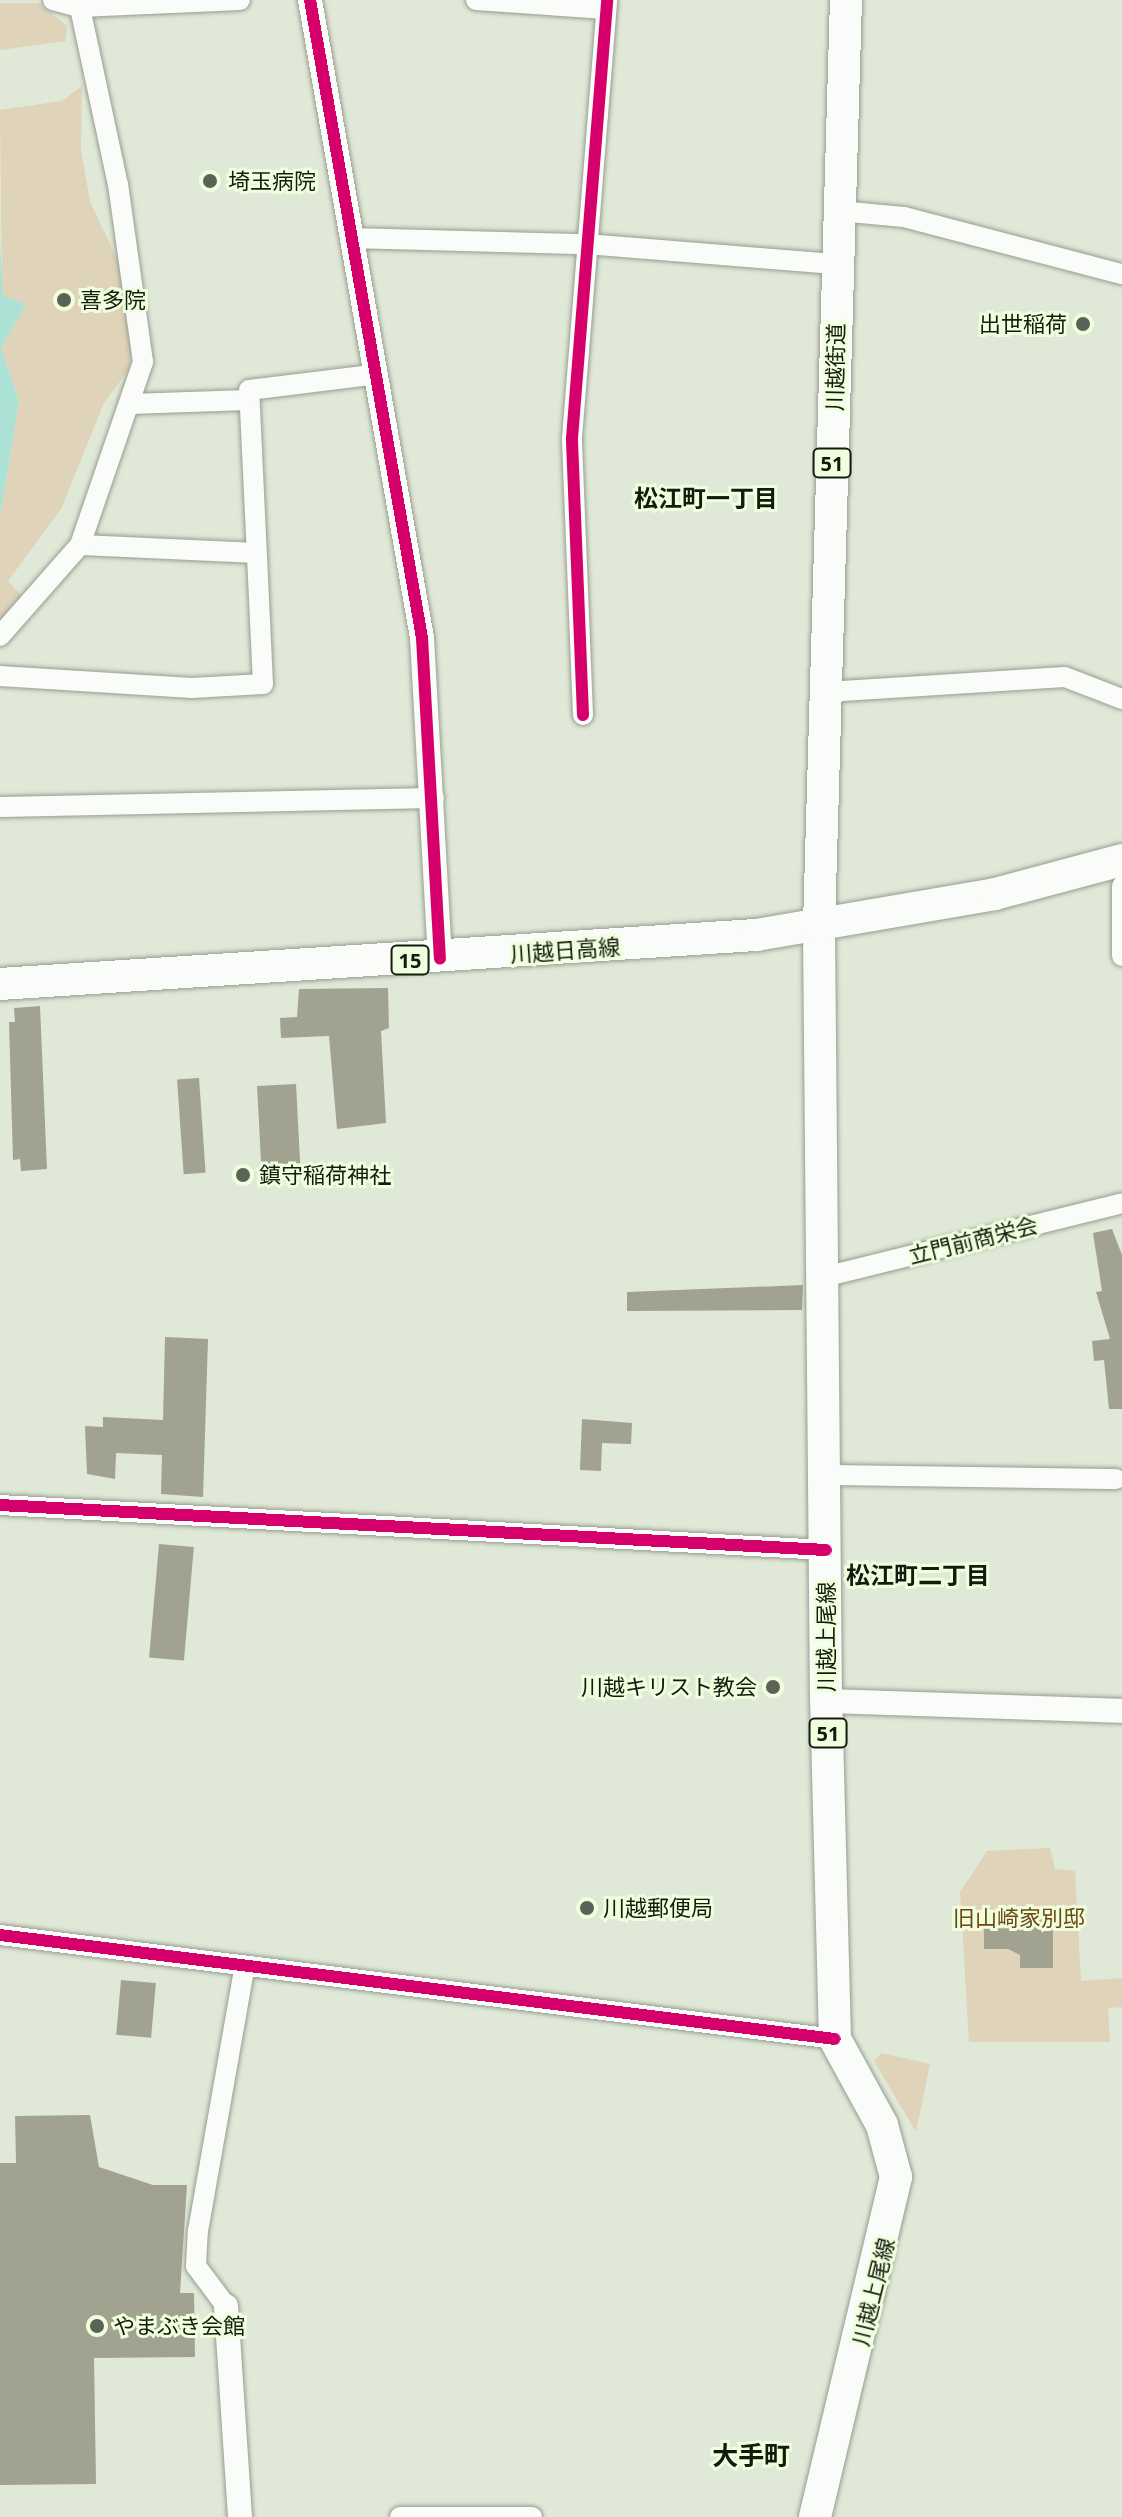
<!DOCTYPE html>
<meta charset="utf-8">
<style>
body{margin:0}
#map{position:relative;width:1122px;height:2517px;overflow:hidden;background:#e0e8d7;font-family:"Noto Sans","Noto Sans JP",sans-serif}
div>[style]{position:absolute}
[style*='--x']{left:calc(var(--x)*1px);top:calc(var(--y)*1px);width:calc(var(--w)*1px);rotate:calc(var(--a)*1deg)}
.green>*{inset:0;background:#dfd3b9}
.water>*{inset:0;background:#ace2d5}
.building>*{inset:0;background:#a1a290;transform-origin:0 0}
.roads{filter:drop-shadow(0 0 2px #979d90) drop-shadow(0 0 2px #979d90)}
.minor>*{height:20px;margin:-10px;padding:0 10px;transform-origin:10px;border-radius:10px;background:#fafcf9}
.tertiary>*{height:24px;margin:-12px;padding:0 12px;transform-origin:12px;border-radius:12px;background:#fafcf9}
.primary>*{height:32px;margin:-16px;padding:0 16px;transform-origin:16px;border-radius:16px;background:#fafcf9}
.cycleway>*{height:12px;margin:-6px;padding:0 6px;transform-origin:6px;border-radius:6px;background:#d6006c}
.dots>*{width:22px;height:22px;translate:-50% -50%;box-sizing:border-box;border:4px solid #effedc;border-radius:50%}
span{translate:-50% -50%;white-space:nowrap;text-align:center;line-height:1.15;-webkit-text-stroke:6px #effedc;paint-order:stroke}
.shield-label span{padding:2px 6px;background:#effedc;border:2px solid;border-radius:6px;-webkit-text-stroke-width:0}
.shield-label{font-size:20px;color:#151a0f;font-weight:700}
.poi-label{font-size:22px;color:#151a0f}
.left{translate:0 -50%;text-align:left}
.right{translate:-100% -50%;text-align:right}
.street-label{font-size:22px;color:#151a0f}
.park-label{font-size:22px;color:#6e4812}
.neighbourhood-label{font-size:24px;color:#151a0f;font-weight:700}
.quarter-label{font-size:26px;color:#151a0f;font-weight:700}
</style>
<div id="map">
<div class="green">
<i style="clip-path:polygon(0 3px,39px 3px,67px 26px,66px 41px,0 50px)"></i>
<i style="clip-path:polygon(82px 86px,81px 150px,90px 202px,122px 269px,133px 331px,129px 369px,104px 403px,61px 509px,8px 581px,23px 597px,0 624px,0 516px,19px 401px,1px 348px,26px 304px,3px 296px,2px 288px,0 110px,62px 101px)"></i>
<i style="clip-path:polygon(1050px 1848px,1055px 1869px,1075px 1871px,1081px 1981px,1122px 1978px,1122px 2007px,1108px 2008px,1110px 2042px,969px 2042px,960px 1892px,987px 1851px)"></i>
<i style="clip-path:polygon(881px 2053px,930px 2064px,916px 2132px,874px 2061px)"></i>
</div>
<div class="water">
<i style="clip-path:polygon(0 241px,3px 296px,26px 304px,1px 348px,19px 401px,0 516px)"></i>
</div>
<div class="building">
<i style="clip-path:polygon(388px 988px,389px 1028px,381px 1031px,386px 1123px,337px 1129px,329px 1036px,281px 1038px,280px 1018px,297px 1017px,299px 989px)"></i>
<i style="clip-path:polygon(40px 1006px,47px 1169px,21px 1171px,20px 1159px,13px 1160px,9px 1022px,15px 1022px,14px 1008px)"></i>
<i style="left:199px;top:1078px;width:95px;height:22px;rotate:86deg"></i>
<i style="left:296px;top:1084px;width:79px;height:39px;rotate:87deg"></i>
<i style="clip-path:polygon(1112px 1229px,1122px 1255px,1122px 1409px,1109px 1409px,1104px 1360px,1094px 1361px,1092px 1341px,1110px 1339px,1096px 1292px,1102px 1291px,1093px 1233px)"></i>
<i style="clip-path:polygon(803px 1285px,802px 1310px,627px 1311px,627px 1292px)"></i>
<i style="clip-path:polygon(165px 1337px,208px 1339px,203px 1497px,161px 1494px,162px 1455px,116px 1453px,115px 1479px,87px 1474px,85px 1426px,103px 1427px,103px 1417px,163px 1420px)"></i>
<i style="clip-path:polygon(582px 1419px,632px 1423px,631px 1444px,602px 1443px,601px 1471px,580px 1470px)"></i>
<i style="left:159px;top:1544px;width:35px;height:114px;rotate:5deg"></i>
<i style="clip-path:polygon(1001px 1918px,1053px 1921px,1053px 1968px,1020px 1968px,1020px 1955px,1008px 1949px,984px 1949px,984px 1924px,1001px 1924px)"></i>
<i style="left:121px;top:1980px;width:35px;height:55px;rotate:5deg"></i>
<i style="clip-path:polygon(90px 2115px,99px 2167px,153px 2185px,187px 2185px,180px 2293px,194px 2293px,195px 2357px,94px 2358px,96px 2484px,0 2485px,0 2163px,16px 2163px,15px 2116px)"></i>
</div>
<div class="roads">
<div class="minor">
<i style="--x:53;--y:0;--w:28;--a:15"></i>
<i style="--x:80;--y:7;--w:160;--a:-2.5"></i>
<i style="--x:476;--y:0;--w:130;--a:4"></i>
<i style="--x:839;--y:211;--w:65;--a:5.3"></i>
<i style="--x:904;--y:217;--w:225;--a:14.7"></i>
<i style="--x:350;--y:238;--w:236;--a:1.5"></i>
<i style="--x:586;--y:244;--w:252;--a:4.6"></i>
<i style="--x:133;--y:404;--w:112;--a:-2"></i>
<i style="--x:80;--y:545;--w:173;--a:2.6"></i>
<i style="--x:0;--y:636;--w:121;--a:-48.7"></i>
<i style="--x:80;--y:545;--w:194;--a:-71"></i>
<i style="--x:143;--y:362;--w:179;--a:-98"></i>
<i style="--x:118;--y:185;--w:182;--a:-102.1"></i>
<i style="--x:0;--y:676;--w:192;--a:3.6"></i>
<i style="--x:192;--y:688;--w:71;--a:-3.2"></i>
<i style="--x:263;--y:684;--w:294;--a:-92.7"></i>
<i style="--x:249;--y:390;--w:124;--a:-7"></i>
<i style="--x:826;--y:692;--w:239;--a:-3.6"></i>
<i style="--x:1065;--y:677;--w:61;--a:21.1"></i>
<i style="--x:583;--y:715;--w:277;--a:-92.3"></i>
<i style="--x:572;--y:438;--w:439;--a:-85.4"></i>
<i style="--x:0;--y:807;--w:434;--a:-1.2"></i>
<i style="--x:1122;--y:886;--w:70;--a:90"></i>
<i style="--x:824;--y:1277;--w:307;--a:-13.9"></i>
<i style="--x:825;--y:1475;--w:291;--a:0.8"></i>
<i style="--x:0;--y:1505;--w:827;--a:3.12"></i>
<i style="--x:0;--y:1935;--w:841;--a:7.1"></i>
<i style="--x:226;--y:2306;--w:50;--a:-126.9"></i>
<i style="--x:196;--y:2266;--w:35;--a:-87"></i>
<i style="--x:198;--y:2231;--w:266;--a:-80"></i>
<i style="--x:400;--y:2517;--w:132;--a:0"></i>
</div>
<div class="tertiary">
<i style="--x:310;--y:0;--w:648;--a:80.04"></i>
<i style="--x:422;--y:638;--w:321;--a:86.8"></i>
<i style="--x:826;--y:1701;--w:296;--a:1.9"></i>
<i style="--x:226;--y:2306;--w:211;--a:86.2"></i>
</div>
<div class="primary">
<i style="--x:0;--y:984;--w:758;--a:-3.71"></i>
<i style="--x:756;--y:935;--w:242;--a:-9.7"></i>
<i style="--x:995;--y:894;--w:131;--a:-15"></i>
<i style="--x:815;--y:2517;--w:350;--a:-76.6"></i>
<i style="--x:896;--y:2177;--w:54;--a:-105.1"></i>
<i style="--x:882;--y:2125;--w:98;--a:-118.7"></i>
<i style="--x:835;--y:2039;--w:338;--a:-91.5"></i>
<i style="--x:826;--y:1701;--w:776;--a:-90.52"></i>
<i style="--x:819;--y:925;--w:925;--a:-88.33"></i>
</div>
</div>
<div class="cycleway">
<i style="--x:310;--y:0;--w:648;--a:80.04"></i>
<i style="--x:422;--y:638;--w:321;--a:86.8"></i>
<i style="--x:583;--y:715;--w:277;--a:-92.3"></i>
<i style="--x:572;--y:438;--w:439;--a:-85.4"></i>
<i style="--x:0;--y:1505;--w:827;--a:3.12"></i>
<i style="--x:0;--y:1935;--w:841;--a:7.1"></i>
</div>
<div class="dots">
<i style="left:210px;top:181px;background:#5c6255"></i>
<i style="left:64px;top:300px;background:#5c6255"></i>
<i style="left:1083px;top:324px;background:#5c6255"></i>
<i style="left:243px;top:1175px;background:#5c6255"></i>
<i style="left:773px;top:1687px;background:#5c6255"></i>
<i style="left:587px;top:1908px;background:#5c6255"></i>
<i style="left:97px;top:2326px;background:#5c6255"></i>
</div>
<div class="shield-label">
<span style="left:832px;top:463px">51</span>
<span style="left:410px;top:960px">15</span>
<span style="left:828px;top:1733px">51</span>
</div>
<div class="poi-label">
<span class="left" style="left:228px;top:181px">埼玉病院</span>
<span class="left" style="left:80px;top:300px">喜多院</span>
<span class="right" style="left:1067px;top:324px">出世稲荷</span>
<span class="left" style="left:259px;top:1175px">鎮守稲荷神社</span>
<span class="right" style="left:757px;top:1687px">川越キリスト教会</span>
<span class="left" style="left:603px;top:1908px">川越郵便局</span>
<span class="left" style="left:113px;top:2326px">やまぶき会館</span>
</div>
<div class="street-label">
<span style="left:835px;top:367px;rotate:-89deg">川越街道</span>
<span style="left:565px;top:950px;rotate:-4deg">川越日高線</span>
<span style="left:973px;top:1240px;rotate:-14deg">立門前商栄会</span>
<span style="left:826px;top:1637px;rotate:-90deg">川越上尾線</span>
<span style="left:873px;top:2292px;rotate:-76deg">川越上尾線</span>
</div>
<div class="park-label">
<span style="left:1019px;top:1918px">旧山崎家別邸</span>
</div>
<div class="neighbourhood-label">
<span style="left:706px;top:498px">松江町一丁目</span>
<span style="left:918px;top:1575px">松江町二丁目</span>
</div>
<div class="quarter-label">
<span style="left:751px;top:2456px">大手町</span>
</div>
</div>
